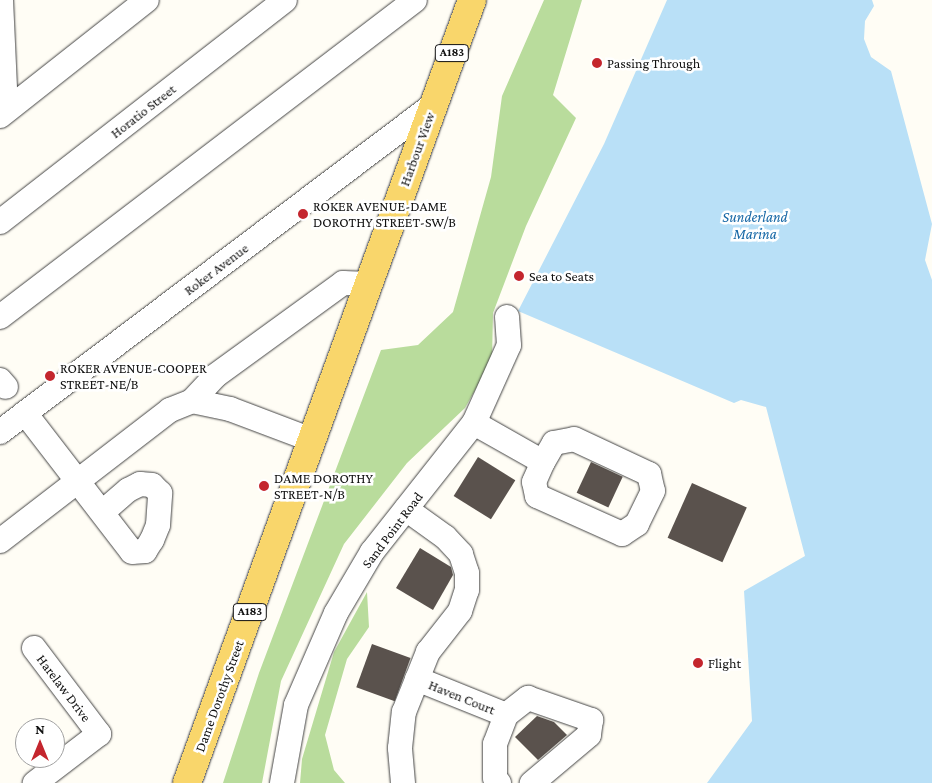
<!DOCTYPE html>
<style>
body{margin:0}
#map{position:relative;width:932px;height:783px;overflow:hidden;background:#fffdf5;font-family:"Crimson Pro",serif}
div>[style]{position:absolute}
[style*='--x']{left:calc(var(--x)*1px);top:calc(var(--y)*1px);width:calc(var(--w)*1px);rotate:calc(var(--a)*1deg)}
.forest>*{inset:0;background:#b9dc9c}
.water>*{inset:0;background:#b9e0f7}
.building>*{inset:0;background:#5a524d;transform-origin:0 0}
.roads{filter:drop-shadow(0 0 1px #444) drop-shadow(0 0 1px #444)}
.minor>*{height:24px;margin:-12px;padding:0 12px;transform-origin:12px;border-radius:12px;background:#fff}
.major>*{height:28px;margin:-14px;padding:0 14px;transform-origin:14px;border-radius:14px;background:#f9d66b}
.dots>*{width:14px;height:14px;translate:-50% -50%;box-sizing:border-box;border:2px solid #fff;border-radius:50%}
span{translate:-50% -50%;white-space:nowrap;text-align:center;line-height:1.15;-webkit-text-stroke:5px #fff;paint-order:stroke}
.shield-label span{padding:1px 4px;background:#fff;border:1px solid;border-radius:4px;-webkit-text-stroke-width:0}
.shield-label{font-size:12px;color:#111;font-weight:700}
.poi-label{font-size:14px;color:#111}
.left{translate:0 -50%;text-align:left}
.street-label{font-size:14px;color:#111}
.water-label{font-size:15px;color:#1768a6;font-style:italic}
.north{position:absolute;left:15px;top:718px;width:50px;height:50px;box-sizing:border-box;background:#fff;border:1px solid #a0a0a0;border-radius:50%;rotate:0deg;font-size:14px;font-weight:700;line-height:20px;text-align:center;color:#111}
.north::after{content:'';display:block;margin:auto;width:18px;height:22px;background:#c4262e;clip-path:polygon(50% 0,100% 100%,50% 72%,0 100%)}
</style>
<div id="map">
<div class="forest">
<i style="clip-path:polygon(544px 0,582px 0,553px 95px,576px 118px,526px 226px,493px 313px,492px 360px,465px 408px,407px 463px,344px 544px,281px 681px,262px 783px,223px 783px,259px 673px,381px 350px,418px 345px,453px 312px,491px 177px,502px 96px)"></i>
<i style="clip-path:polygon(367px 592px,369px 627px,347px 659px,325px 735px,334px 770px,345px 783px,300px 783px,302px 759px,334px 652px)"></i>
</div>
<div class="water">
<i style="clip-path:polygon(667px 0,872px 0,874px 6px,865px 21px,864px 39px,871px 57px,891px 71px,932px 224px,925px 260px,932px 280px,932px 783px,707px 783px,752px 721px,744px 591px,805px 556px,766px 407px,741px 400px,734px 403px,518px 311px,604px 144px)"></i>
</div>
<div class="building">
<i style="left:478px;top:457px;width:44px;height:46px;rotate:32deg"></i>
<i style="left:591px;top:462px;width:35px;height:34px;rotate:25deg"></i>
<i style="left:692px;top:483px;width:60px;height:60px;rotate:24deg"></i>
<i style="clip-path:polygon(420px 548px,451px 567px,453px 575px,433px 610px,396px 588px)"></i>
<i style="left:372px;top:644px;width:41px;height:46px;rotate:20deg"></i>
<i style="clip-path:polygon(537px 716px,554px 722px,567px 735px,538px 760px,515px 737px)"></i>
</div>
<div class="roads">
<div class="minor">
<i style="--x:1;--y:0;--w:110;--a:87.4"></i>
<i style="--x:0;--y:116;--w:187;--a:-38.3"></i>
<i style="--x:0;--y:222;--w:361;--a:-37.9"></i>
<i style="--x:0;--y:317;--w:522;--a:-37.37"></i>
<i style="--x:0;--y:380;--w:9;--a:49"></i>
<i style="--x:192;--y:401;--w:34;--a:-47"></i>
<i style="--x:215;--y:376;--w:158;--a:-36"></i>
<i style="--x:343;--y:283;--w:26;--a:2"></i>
<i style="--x:25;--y:413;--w:175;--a:52.4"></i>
<i style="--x:132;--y:552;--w:13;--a:-4"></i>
<i style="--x:145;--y:551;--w:13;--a:-58"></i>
<i style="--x:152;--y:540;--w:16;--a:-68"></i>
<i style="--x:158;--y:525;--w:32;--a:-86"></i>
<i style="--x:160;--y:493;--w:11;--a:-135"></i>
<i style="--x:152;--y:485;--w:12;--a:-175"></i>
<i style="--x:140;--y:484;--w:13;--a:153"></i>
<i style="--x:128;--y:490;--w:33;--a:139"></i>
<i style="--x:474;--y:423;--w:79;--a:29.5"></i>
<i style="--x:543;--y:462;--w:22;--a:-60"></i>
<i style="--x:554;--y:443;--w:20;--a:-11"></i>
<i style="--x:574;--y:439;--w:83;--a:25"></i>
<i style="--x:649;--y:474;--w:17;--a:77"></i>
<i style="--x:653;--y:491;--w:37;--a:116"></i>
<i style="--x:637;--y:524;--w:18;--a:146"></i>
<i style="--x:622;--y:534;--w:93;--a:-155.9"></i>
<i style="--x:537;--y:496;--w:14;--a:-102"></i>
<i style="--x:534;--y:482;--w:22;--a:-66"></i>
<i style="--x:0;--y:432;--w:543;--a:-37.06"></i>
<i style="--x:0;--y:541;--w:215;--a:-37.6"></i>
<i style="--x:170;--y:410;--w:24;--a:-22"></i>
<i style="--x:192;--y:401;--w:39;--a:12"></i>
<i style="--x:230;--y:409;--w:88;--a:20.7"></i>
<i style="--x:34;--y:648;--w:108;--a:52.9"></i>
<i style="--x:99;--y:734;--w:81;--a:142.6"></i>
<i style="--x:417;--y:679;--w:96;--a:22"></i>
<i style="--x:282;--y:783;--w:79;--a:-79.8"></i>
<i style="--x:296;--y:705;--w:100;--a:-66.5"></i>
<i style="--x:336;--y:613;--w:71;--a:-59.5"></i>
<i style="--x:372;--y:552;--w:164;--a:-51.7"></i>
<i style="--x:474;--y:423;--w:85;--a:-65.8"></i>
<i style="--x:509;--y:345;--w:28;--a:-94"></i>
<i style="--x:403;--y:783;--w:35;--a:-95"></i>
<i style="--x:400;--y:748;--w:36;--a:-84"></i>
<i style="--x:404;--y:712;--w:65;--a:-68.2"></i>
<i style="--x:428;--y:652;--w:52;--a:-52"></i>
<i style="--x:460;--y:611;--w:22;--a:-72"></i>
<i style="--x:467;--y:590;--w:17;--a:-90"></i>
<i style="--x:467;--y:573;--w:20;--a:-108"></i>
<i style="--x:461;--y:554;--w:23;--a:-133"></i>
<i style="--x:445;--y:537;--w:48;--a:-144.3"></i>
<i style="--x:499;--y:783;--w:6;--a:-129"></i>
<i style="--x:495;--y:778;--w:34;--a:-90"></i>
<i style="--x:495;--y:744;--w:31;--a:-69"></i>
<i style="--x:506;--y:715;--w:28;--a:-38"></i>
<i style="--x:528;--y:698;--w:67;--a:19.2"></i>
<i style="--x:591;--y:720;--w:15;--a:98"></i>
<i style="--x:589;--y:735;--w:75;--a:139.9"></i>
</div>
<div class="major">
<i style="--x:187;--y:783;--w:833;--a:-70"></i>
</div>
</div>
<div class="dots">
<i style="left:597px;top:63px;background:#c4262e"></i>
<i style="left:303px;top:214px;background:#c4262e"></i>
<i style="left:519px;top:276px;background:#c4262e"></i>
<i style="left:50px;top:376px;background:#c4262e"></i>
<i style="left:264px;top:486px;background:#c4262e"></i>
<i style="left:698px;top:663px;background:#c4262e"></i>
</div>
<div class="shield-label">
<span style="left:452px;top:53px">A183</span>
<span style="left:250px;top:612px">A183</span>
</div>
<div class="poi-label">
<span class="left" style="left:607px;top:63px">Passing Through</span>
<span class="left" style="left:313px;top:214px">ROKER AVENUE-DAME<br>DOROTHY STREET-SW/B</span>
<span class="left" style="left:529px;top:276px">Sea to Seats</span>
<span class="left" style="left:60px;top:376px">ROKER AVENUE-COOPER<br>STREET-NE/B</span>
<span class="left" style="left:274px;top:486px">DAME DOROTHY<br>STREET-N/B</span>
<span class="left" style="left:708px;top:663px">Flight</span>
</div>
<div class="street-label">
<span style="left:143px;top:111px;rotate:-38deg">Horatio Street</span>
<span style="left:417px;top:149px;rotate:-70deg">Harbour View</span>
<span style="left:216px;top:269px;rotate:-37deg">Roker Avenue</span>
<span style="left:392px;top:530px;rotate:-53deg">Sand Point Road</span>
<span style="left:64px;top:688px;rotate:53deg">Harelaw Drive</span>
<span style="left:219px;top:696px;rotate:-70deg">Dame Dorothy Street</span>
<span style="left:462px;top:697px;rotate:22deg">Haven Court</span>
</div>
<div class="water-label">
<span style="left:755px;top:226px">Sunderland<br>Marina</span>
</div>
<div class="north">N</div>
</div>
